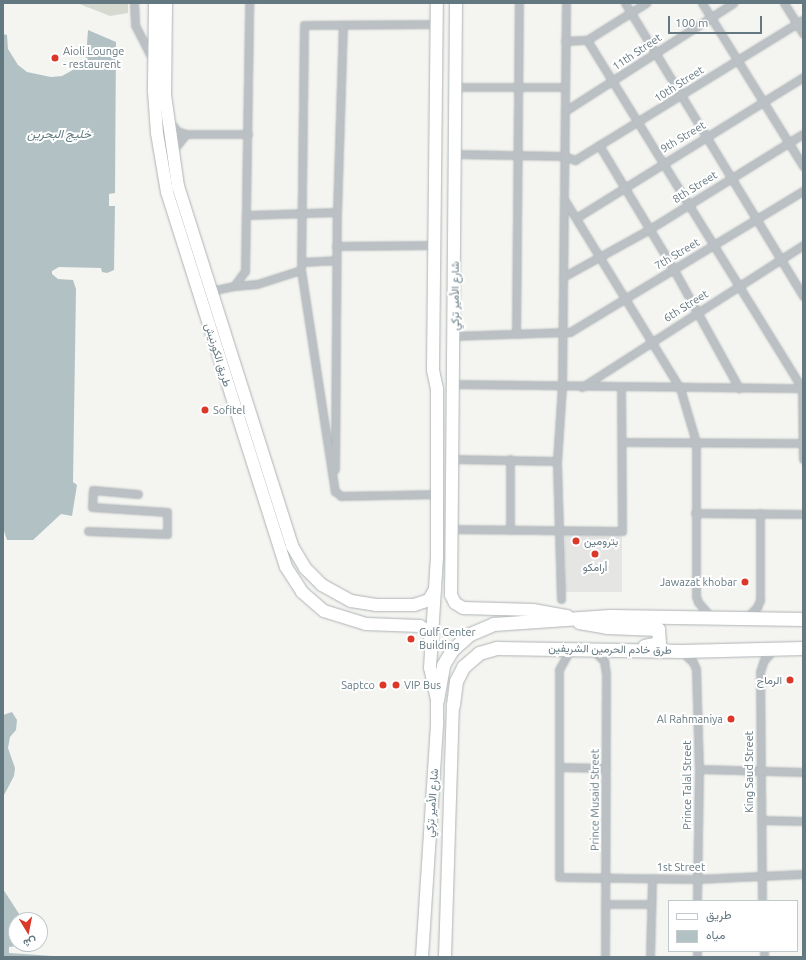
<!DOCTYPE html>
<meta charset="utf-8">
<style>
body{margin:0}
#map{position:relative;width:806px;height:960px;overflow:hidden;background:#f4f4f0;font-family:Ubuntu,Vazirmatn,sans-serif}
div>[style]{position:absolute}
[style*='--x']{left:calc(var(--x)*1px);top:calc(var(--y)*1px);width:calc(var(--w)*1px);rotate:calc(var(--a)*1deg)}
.built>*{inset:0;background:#e5e5e4;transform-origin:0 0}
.green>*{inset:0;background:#d5d9d0}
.water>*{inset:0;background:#b2c2c4}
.roads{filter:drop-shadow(0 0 1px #aeb4b7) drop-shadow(0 0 1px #aeb4b7)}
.street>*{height:7px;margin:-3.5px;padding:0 3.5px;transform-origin:3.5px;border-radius:3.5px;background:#bac0c3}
.primary>*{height:12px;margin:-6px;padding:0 6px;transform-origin:6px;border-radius:6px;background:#fff}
.highway>*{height:13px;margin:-6.5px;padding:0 6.5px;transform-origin:6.5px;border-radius:6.5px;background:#fff}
.dots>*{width:11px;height:11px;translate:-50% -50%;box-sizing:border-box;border:2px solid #fff;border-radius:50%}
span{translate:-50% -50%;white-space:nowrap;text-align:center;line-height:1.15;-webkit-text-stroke:4px #fff;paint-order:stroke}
.poi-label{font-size:11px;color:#647881}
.left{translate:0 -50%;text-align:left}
.right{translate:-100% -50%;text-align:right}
.street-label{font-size:11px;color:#647881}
.water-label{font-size:12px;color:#607b7e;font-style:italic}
.frame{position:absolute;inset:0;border:4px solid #647881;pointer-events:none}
.legend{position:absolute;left:668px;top:900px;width:130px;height:52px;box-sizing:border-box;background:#fff;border:1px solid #c1c9cd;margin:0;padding:5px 7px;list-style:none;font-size:12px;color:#647881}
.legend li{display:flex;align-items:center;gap:8px;height:20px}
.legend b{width:20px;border:1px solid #c1c9cd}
.north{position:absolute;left:8px;top:912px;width:40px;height:40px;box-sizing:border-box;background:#fff;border:1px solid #c1c9cd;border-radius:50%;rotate:170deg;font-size:11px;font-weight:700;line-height:16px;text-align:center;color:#647881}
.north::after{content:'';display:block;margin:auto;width:14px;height:18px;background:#dc3829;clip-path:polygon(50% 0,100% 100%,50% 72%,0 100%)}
.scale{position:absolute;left:668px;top:16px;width:94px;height:18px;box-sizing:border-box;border:2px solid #647881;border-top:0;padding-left:5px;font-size:12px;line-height:14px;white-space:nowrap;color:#647881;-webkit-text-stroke:3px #fff;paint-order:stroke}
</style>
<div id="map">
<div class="built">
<i style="left:565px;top:533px;width:57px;height:59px"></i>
</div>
<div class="green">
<i style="clip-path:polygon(77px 3px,128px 3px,128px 13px,110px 16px)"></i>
</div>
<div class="water">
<i style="clip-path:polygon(88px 30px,116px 42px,115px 193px,109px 194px,109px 206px,115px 206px,114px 270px,107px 273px,102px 272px,101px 268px,59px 267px,52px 271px,52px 274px,58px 279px,73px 280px,76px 289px,73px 482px,77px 485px,72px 516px,61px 514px,33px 540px,7px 540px,3px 528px,3px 34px,7px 35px,8px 49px,18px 65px,27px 72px,51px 77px,62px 76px,80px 66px,86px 57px)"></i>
<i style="clip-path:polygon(12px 712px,17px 720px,16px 730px,10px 737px,8px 748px,15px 768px,14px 776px,3px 797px,3px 715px)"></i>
<i style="clip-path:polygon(3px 889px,23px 920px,16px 920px,16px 944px,36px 944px,9px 947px,9px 953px,67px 957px,3px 957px)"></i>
</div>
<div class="roads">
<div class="street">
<i style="--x:134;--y:3;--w:22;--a:87"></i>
<i style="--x:135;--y:25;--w:39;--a:63"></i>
<i style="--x:625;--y:3;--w:343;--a:58.7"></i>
<i style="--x:702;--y:3;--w:192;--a:58.2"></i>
<i style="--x:784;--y:3;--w:36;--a:58"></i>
<i style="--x:437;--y:24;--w:133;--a:179.6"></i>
<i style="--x:304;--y:25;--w:245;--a:90.7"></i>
<i style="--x:301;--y:270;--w:224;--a:81.3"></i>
<i style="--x:335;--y:491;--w:8;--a:40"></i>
<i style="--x:341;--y:496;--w:96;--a:-1.2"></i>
<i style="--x:587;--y:40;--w:409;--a:58.3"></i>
<i style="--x:802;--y:388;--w:71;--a:89.2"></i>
<i style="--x:565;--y:41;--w:22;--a:-3"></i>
<i style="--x:587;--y:40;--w:70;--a:-32.1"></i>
<i style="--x:456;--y:87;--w:109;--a:0"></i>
<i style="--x:565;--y:111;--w:200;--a:-32.7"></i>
<i style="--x:171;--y:123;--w:10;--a:53"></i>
<i style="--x:177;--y:131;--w:9;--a:18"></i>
<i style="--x:186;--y:134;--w:62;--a:0"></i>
<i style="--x:599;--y:145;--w:146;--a:59"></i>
<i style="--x:674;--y:270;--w:135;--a:61.2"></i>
<i style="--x:174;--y:149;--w:19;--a:-51"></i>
<i style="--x:456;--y:154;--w:108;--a:1.1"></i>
<i style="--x:564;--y:156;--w:12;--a:20"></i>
<i style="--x:575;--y:160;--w:268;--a:-31.6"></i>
<i style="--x:564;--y:199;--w:222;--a:58.5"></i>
<i style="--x:680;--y:388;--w:56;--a:73.5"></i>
<i style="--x:696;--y:442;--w:154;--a:90"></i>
<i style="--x:696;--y:596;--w:6;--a:72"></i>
<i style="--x:698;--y:602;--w:21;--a:49"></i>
<i style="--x:247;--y:215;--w:90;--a:-1.9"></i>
<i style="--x:576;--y:218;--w:267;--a:-31.8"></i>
<i style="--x:336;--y:246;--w:99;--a:-0.6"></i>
<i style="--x:301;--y:262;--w:35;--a:-3"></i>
<i style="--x:563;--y:277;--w:97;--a:-28.9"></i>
<i style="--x:648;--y:230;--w:182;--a:-31.8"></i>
<i style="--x:234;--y:286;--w:23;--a:-5"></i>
<i style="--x:257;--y:284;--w:46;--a:-17.7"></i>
<i style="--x:210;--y:291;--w:25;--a:-12"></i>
<i style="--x:234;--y:286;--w:19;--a:-54"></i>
<i style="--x:245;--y:271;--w:268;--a:-89.1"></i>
<i style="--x:516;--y:334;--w:331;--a:-89.5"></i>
<i style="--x:455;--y:336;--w:115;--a:-2"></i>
<i style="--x:570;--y:332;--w:272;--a:-31.2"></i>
<i style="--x:454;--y:384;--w:349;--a:0.7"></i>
<i style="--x:582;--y:387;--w:263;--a:-32.7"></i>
<i style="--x:622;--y:442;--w:181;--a:0.3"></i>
<i style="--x:453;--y:459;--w:104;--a:1.1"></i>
<i style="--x:335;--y:469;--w:257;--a:-89.6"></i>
<i style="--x:337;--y:212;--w:187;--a:-88.2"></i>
<i style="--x:695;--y:513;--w:108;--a:0.5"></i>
<i style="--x:450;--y:529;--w:172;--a:0.7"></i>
<i style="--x:622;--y:531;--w:144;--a:-90.4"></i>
<i style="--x:510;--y:530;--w:71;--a:-90"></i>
<i style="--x:88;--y:531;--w:79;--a:2.2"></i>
<i style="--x:167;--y:534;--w:22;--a:-90"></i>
<i style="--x:167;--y:512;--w:75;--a:-176.2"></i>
<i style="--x:92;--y:507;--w:17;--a:-87"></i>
<i style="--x:93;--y:490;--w:45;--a:5.1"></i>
<i style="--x:561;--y:599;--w:138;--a:-91.7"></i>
<i style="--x:557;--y:461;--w:75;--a:-86.2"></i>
<i style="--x:562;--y:386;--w:383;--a:-89.4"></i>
<i style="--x:746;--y:618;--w:16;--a:-45"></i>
<i style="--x:757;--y:607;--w:8;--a:-67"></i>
<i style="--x:760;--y:600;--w:87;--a:-90"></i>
<i style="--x:571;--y:648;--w:25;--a:119"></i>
<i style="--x:559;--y:670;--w:207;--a:90"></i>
<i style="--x:559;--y:877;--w:138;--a:0.8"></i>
<i style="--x:697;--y:879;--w:106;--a:-2.7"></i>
<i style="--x:593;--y:650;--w:16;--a:45"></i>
<i style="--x:604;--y:661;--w:13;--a:81"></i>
<i style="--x:606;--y:674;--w:283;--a:90.2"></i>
<i style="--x:681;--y:651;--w:16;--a:43"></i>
<i style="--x:693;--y:662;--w:8;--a:67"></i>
<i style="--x:696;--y:669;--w:100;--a:88.3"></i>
<i style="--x:699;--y:769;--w:132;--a:90.9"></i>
<i style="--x:559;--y:767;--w:47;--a:1.2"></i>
<i style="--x:699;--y:769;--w:104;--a:1.7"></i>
<i style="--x:761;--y:820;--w:42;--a:1.4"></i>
<i style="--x:762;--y:901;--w:229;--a:-90.5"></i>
<i style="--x:760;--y:672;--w:13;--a:-72"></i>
<i style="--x:764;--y:660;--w:16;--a:-47"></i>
<i style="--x:605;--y:904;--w:46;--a:0"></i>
<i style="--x:764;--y:951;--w:6;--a:90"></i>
<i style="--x:650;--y:957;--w:79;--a:-88.5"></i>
<i style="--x:697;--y:957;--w:6;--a:-90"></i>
</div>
<div class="primary">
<i style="--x:155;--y:3;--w:88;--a:90.7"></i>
<i style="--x:154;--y:91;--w:42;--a:85.9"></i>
<i style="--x:157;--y:133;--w:60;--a:80.4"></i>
<i style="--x:167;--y:192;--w:393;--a:72.4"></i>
<i style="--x:286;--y:567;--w:30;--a:57"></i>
<i style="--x:302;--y:592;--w:29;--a:41"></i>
<i style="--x:324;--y:611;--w:44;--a:17.2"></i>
<i style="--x:366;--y:624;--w:54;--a:2.1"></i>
<i style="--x:420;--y:626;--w:9;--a:32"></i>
<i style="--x:428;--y:631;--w:10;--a:73"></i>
<i style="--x:166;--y:3;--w:92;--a:90.6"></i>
<i style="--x:165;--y:95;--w:92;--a:81.9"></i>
<i style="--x:178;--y:186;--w:378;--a:72.4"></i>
<i style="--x:292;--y:546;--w:26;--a:59"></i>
<i style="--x:305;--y:568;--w:24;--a:45"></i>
<i style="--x:322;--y:585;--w:33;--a:29"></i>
<i style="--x:351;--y:601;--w:25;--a:9"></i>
<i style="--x:376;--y:605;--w:38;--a:0"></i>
<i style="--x:414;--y:605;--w:16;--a:-18"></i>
<i style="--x:429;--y:600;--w:13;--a:-61"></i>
<i style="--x:456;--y:3;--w:592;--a:90.48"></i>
<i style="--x:451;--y:595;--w:9;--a:63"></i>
<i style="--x:455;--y:603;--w:9;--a:32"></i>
<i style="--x:463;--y:608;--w:70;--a:1.6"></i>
<i style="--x:533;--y:610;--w:35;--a:10"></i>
<i style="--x:422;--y:957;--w:235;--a:-86.3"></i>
<i style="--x:437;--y:722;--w:22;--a:-90"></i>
<i style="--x:437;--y:700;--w:33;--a:-102"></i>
<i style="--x:430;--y:668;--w:110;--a:-86.4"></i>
<i style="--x:437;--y:558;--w:169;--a:-90"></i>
<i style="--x:437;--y:389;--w:19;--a:-102"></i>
<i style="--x:433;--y:370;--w:367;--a:-89.4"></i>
<i style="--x:445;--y:957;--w:252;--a:-88.2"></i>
</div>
<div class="highway">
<i style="--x:579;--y:622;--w:28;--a:10"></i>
<i style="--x:607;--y:627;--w:51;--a:2.2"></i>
<i style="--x:658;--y:629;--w:14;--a:86"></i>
<i style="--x:659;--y:643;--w:15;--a:169"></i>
<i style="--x:437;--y:700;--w:36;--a:-80"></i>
<i style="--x:443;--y:665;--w:17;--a:-59"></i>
<i style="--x:452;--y:650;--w:24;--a:-42"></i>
<i style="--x:470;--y:634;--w:25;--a:-23"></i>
<i style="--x:493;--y:624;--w:117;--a:-3.9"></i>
<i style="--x:610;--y:616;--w:193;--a:0.9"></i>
<i style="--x:453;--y:705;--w:24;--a:-83"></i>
<i style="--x:456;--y:681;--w:16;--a:-63"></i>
<i style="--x:463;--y:667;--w:21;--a:-41"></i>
<i style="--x:479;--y:653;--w:19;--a:-16"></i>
<i style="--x:497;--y:648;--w:184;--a:0.9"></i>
<i style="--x:681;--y:651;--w:122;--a:-1.4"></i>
</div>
</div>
<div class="dots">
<i style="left:55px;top:58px;background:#dc3829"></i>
<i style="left:205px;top:410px;background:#dc3829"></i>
<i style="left:576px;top:541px;background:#dc3829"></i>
<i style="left:595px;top:554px;background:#dc3829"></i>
<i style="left:745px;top:582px;background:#dc3829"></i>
<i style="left:411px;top:639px;background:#dc3829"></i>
<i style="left:790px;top:680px;background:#dc3829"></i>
<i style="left:383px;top:685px;background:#dc3829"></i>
<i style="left:396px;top:685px;background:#dc3829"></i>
<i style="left:731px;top:719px;background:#dc3829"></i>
</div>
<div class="poi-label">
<span class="left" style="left:63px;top:58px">Aioli Lounge<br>- restaurent</span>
<span class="left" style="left:213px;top:410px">Sofitel</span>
<span class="left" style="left:584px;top:541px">بترومين</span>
<span style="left:595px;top:567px">أرامكو</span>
<span class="right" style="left:737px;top:582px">Jawazat khobar</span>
<span class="left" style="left:419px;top:639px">Gulf Center<br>Building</span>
<span class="right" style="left:782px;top:680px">الرماح</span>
<span class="right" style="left:375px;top:685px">Saptco</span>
<span class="left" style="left:404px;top:685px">VIP Bus</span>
<span class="right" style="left:723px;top:719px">Al Rahmaniya</span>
</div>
<div class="street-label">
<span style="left:637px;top:52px;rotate:-34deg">11th Street</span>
<span style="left:679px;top:84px;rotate:-33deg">10th Street</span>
<span style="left:683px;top:137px;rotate:-31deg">9th Street</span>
<span style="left:695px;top:187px;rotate:-32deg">8th Street</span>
<span style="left:677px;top:254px;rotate:-31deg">7th Street</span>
<span style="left:455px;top:296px;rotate:-90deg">شارع الأمير تركي</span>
<span style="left:686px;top:306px;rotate:-32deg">6th Street</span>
<span style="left:218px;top:355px;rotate:73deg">طريق الكورنيش</span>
<span style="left:610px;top:649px;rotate:1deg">طرق خادم الحرمين الشريفين</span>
<span style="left:749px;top:772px;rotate:-90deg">King Saud Street</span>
<span style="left:687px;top:785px;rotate:-90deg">Prince Talal Street</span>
<span style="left:595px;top:800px;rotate:-90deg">Prince Musaid Street</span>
<span style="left:432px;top:803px;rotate:-86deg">شارع الأمير تركي</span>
<span style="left:681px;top:867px">1st Street</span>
</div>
<div class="water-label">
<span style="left:59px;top:134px">خليج البحرين</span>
</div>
<div class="frame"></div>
<ul class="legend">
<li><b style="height:5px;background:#fff"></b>طريق</li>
<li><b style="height:11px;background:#b2c2c4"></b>مياه</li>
</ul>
<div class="north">ش</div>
<div class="scale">100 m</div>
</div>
